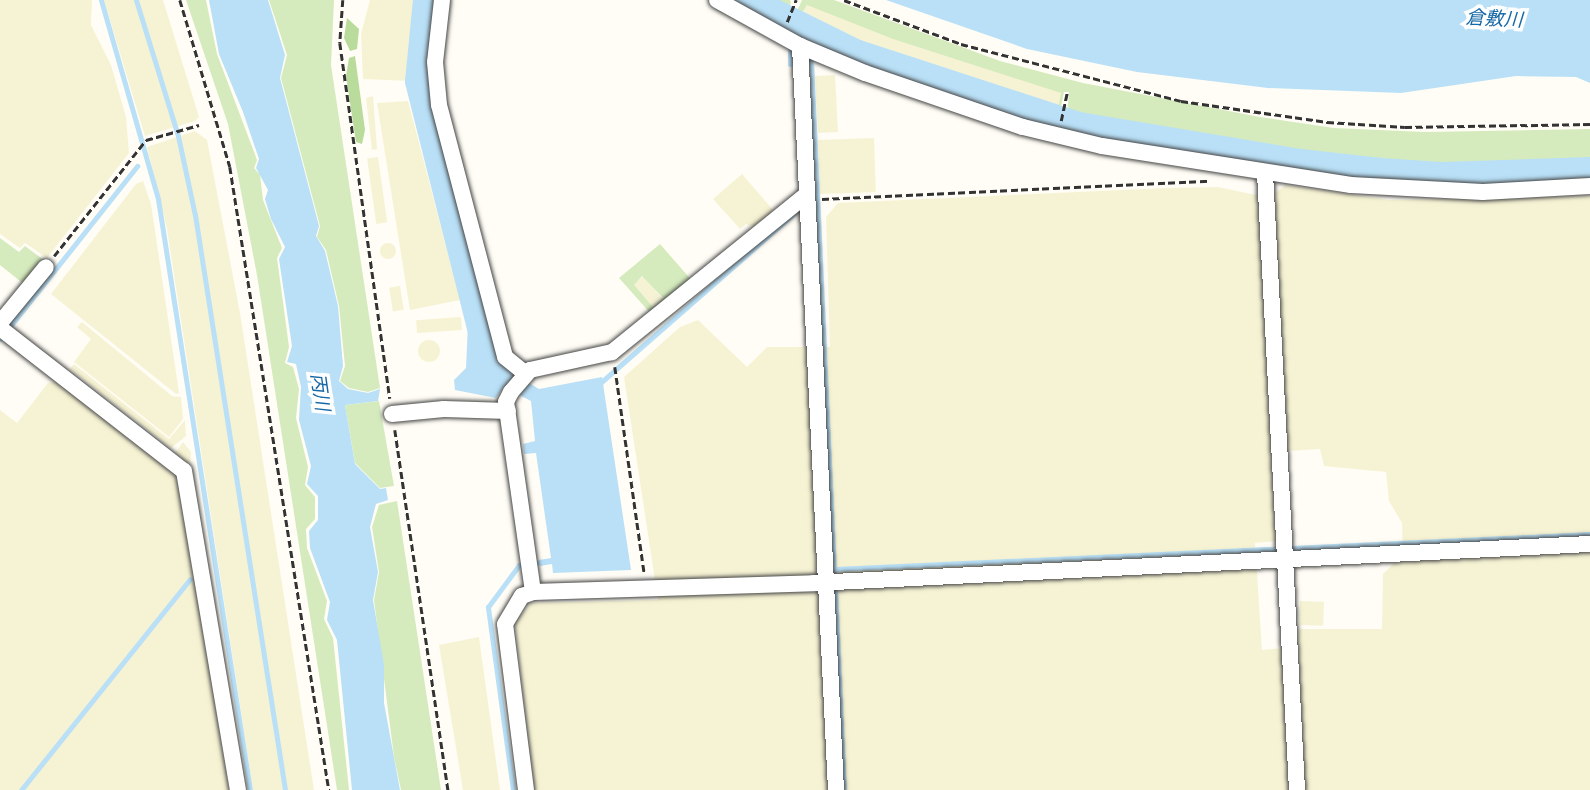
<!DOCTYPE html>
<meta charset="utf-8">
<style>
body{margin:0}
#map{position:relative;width:1590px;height:790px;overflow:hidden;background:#fffdf5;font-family:"Roboto Serif","Noto Sans JP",serif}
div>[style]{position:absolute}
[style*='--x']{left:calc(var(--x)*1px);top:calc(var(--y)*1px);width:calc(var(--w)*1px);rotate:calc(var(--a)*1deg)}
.farmland>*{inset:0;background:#f6f3d4;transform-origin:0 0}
.round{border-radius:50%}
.green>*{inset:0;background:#d5ebbd}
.forest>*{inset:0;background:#b9dc9c}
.water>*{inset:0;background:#b9e0f7}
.stream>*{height:5px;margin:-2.5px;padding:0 2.5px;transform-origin:2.5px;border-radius:2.5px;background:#b9e0f7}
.river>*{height:30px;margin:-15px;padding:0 15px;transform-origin:15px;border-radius:15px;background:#b9e0f7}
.path>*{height:2.5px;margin-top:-1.25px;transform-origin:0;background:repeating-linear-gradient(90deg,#333 0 7px,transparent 0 10.5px)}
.roads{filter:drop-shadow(0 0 2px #444) drop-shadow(0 0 2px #444)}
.minor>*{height:16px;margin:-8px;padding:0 8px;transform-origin:8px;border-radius:8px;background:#fff}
span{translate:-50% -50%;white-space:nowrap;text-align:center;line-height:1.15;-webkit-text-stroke:7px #fff;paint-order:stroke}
.water-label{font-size:19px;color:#1768a6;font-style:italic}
</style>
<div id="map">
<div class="farmland">
<i style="clip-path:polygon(0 0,92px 0,91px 25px,111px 65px,126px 117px,129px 153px,47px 258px,25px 243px,20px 248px,0 234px)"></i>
<i style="clip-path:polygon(104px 0,163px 0,199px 117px,195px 121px,145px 136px)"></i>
<i style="clip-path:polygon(370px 0,417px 0,410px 42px,411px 81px,363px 79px,361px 34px)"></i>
<i style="clip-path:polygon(807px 5px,1062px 93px,1058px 109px,856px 41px,800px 16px)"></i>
<i style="left:835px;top:75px;width:57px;height:20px;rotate:87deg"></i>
<i style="clip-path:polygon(373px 96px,377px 149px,372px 150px,366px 98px)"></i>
<i style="clip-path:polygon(408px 101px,460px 300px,410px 310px,377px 103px)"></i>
<i style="clip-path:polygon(195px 131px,207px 140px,240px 313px,314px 790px,253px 790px,167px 229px,147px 147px)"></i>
<i style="left:874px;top:138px;width:54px;height:56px;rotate:88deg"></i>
<i style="left:378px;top:157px;width:66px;height:11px;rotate:82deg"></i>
<i style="clip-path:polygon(742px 174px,774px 211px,754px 227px,746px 224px,740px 229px,713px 199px)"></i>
<i style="clip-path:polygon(143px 181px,151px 204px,179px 393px,176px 394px,51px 294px,136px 184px)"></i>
<i style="clip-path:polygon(evenodd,1286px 185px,1389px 200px,1590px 196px,1590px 790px,534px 790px,515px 622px,531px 603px,658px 600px,624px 377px,680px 327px,698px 320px,747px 367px,767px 347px,830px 347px,826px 217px,838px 203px,1166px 188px,1218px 187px,1256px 195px,1275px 193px,1286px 185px,1320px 449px,1324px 466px,1386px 472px,1389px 501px,1402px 523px,1403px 562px,1394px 563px,1383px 574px,1382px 629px,1300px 629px,1296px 647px,1262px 650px,1255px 543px,1276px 541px,1271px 452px,1320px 449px)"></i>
<i class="round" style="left:380px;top:243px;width:16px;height:16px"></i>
<i style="left:643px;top:276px;width:30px;height:13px;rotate:49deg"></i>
<i style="left:400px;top:286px;width:24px;height:11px;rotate:81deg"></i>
<i style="left:461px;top:317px;width:13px;height:45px;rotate:86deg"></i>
<i style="clip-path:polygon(82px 322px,172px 396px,181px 397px,183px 419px,169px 437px,74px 362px,91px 339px,77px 327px)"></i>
<i class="round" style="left:418px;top:340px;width:22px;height:22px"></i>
<i style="clip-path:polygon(74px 364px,169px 439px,185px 420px,186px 436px,171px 448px,70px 369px)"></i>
<i style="clip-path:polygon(60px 381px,179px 475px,229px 790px,0 790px,0 410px,17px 423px,48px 383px)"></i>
<i style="clip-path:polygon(183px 442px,191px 452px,190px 465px,175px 453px)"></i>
<i style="left:1300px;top:601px;width:24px;height:24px;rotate:2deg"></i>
<i style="clip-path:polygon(479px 637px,500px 790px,463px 790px,439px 645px)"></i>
</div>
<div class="green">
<i style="clip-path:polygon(186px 0,206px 0,217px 54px,257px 160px,254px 168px,260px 175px,263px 200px,282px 248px,277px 258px,289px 347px,285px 363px,293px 367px,299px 389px,296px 418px,308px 467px,305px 485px,315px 497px,315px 519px,306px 529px,307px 548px,327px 601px,324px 619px,333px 638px,349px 790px,337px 790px,257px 275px,228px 124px)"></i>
<i style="clip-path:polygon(269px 0,334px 0,331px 65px,380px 388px,368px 392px,349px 388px,340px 381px,345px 366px,339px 306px,326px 250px,317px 237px,320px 226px,281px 78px,287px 55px)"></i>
<i style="clip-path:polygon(762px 0,790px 0,791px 3px,786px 13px)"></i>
<i style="clip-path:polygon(evenodd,802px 0,834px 0,1000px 61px,1083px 83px,1260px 117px,1334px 128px,1425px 132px,1590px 129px,1590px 163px,1436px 168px,1363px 164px,1130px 129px,1067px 115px,1069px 92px,1064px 92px,1060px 111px,925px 70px,854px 43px,795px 16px,802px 0,807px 5px,893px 39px,1061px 93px,1058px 109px,856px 41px,800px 16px,807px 5px)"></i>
<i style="clip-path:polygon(0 238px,19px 252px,25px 246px,45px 261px,25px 285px,0 265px)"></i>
<i style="clip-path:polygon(evenodd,660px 244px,694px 283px,652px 315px,619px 278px,660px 244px,642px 276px,663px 298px,653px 307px,634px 285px,642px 276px)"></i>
<i style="clip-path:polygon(379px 401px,394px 486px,380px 488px,355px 463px,345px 405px)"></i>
<i style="clip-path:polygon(397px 501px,441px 790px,401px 790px,394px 757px,374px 600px,379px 572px,372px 527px,379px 505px)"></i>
</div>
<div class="forest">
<i style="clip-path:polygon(347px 18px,359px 29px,357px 49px,350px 51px,344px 38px)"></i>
<i style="clip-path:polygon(355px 56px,365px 130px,362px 144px,356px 142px,346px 76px,349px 58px)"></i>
</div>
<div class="water">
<i style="clip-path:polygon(209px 0,268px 0,285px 55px,280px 78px,319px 226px,316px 236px,325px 251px,338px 306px,343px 366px,339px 381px,348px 389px,368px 393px,380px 389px,378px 401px,345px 405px,355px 464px,380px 489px,386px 488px,388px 500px,376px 504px,370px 527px,378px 572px,373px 600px,384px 665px,384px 703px,400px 790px,352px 790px,337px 640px,327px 620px,330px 602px,310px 548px,309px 531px,318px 520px,318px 496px,307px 484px,311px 466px,299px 420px,301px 387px,296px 364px,287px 362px,292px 346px,279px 259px,285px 247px,271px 219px,265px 199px,268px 190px,256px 168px,259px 159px,243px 112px,219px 54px)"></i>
<i style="clip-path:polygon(886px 0,1590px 0,1590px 83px,1576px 77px,1516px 76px,1401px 93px,1268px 88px,1137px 72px,1027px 49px)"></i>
<i style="clip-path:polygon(484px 300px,496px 348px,529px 383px,539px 389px,602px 377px,631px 570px,553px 573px,552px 564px,540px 566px,539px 560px,551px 558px,536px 453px,524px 454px,523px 444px,535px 441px,531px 401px,504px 387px,496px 398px,455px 390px,454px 380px,466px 368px,469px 303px)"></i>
</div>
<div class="stream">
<i style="--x:101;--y:0;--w:207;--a:74"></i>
<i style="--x:158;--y:199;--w:598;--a:81.15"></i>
<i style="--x:136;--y:0;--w:142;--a:72.8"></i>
<i style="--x:178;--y:136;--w:81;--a:77.9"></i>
<i style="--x:195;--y:215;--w:582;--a:81.1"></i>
<i style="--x:797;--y:35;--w:8;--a:-67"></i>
<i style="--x:818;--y:45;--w:7;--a:-56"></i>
<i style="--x:790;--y:47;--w:17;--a:90"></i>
<i style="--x:811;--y:60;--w:513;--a:87.43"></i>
<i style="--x:0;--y:339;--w:221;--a:-51.6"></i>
<i style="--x:599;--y:384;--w:259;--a:-41.2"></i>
<i style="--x:835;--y:569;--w:756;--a:-2.65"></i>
<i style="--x:835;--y:586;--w:204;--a:87.5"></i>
<i style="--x:21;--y:790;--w:270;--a:-51.3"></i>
<i style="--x:513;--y:790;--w:185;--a:-97.8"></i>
<i style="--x:488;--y:607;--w:52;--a:-53.6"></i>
<i style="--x:519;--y:565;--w:26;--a:-7"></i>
</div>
<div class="river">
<i style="--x:428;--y:0;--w:81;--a:95.6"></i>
<i style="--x:420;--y:81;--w:267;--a:75.9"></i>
<i style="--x:746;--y:0;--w:122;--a:26.4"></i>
<i style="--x:855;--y:54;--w:236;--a:18.1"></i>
<i style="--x:1079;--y:127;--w:224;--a:9.5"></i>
<i style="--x:1300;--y:164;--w:81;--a:6.4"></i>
<i style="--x:1380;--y:173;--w:61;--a:3.8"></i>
<i style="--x:1441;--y:177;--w:149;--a:-1.9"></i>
</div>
<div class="path">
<i style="--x:180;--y:0;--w:174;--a:73.3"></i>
<i style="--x:230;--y:167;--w:631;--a:80.97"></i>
<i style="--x:343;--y:0;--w:43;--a:94"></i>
<i style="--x:340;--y:43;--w:359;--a:82"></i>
<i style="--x:844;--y:0;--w:125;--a:20.6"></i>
<i style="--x:961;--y:44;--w:227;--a:14.5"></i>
<i style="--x:1181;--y:101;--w:148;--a:8.2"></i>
<i style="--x:1327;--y:122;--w:78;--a:3.7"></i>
<i style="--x:1405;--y:127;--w:185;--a:-0.9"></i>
<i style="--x:787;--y:22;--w:24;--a:-68"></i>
<i style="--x:1061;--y:121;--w:29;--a:-78"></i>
<i style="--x:822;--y:199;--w:388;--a:-2.7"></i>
<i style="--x:54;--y:256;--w:148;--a:-51.6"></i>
<i style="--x:146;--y:140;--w:55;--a:-15.8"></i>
<i style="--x:615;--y:367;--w:207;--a:81.9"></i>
<i style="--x:395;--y:430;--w:364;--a:81.6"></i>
</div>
<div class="roads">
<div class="minor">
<i style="--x:442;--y:0;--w:62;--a:96.4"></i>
<i style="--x:435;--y:62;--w:43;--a:84.7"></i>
<i style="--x:439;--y:105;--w:260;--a:75.3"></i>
<i style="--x:505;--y:357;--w:26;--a:39"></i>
<i style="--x:717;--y:0;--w:95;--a:29"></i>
<i style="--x:800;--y:46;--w:70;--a:22.6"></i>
<i style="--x:865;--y:73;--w:167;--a:18.9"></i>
<i style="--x:1023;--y:127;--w:81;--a:13.5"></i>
<i style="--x:1102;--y:146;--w:252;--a:8.9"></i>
<i style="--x:1351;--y:185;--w:132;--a:3"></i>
<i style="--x:1483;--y:192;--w:107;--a:-3.2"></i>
<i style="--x:800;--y:46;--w:745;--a:87.23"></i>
<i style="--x:1265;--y:173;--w:618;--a:87.03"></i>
<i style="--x:806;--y:195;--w:250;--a:141"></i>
<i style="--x:612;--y:352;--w:84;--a:167.6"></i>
<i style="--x:530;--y:370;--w:29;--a:131"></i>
<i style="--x:511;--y:392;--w:11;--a:117"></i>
<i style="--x:506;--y:402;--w:192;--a:81.9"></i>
<i style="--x:533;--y:592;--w:281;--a:-1.8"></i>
<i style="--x:814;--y:583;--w:777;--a:-2.88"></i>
<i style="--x:0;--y:323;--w:72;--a:-50.6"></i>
<i style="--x:0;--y:328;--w:233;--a:37.9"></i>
<i style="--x:184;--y:471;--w:324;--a:80.4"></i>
<i style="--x:392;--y:414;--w:52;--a:-5.5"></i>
<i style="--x:444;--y:409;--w:64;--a:1.8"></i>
<i style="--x:526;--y:790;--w:167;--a:-97.2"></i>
<i style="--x:505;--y:624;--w:33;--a:-59"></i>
<i style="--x:522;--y:596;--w:12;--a:-20"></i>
</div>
</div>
<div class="water-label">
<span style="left:1494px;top:19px;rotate:3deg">倉敷川</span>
<span style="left:320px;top:392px;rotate:82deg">丙川</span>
</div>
</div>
